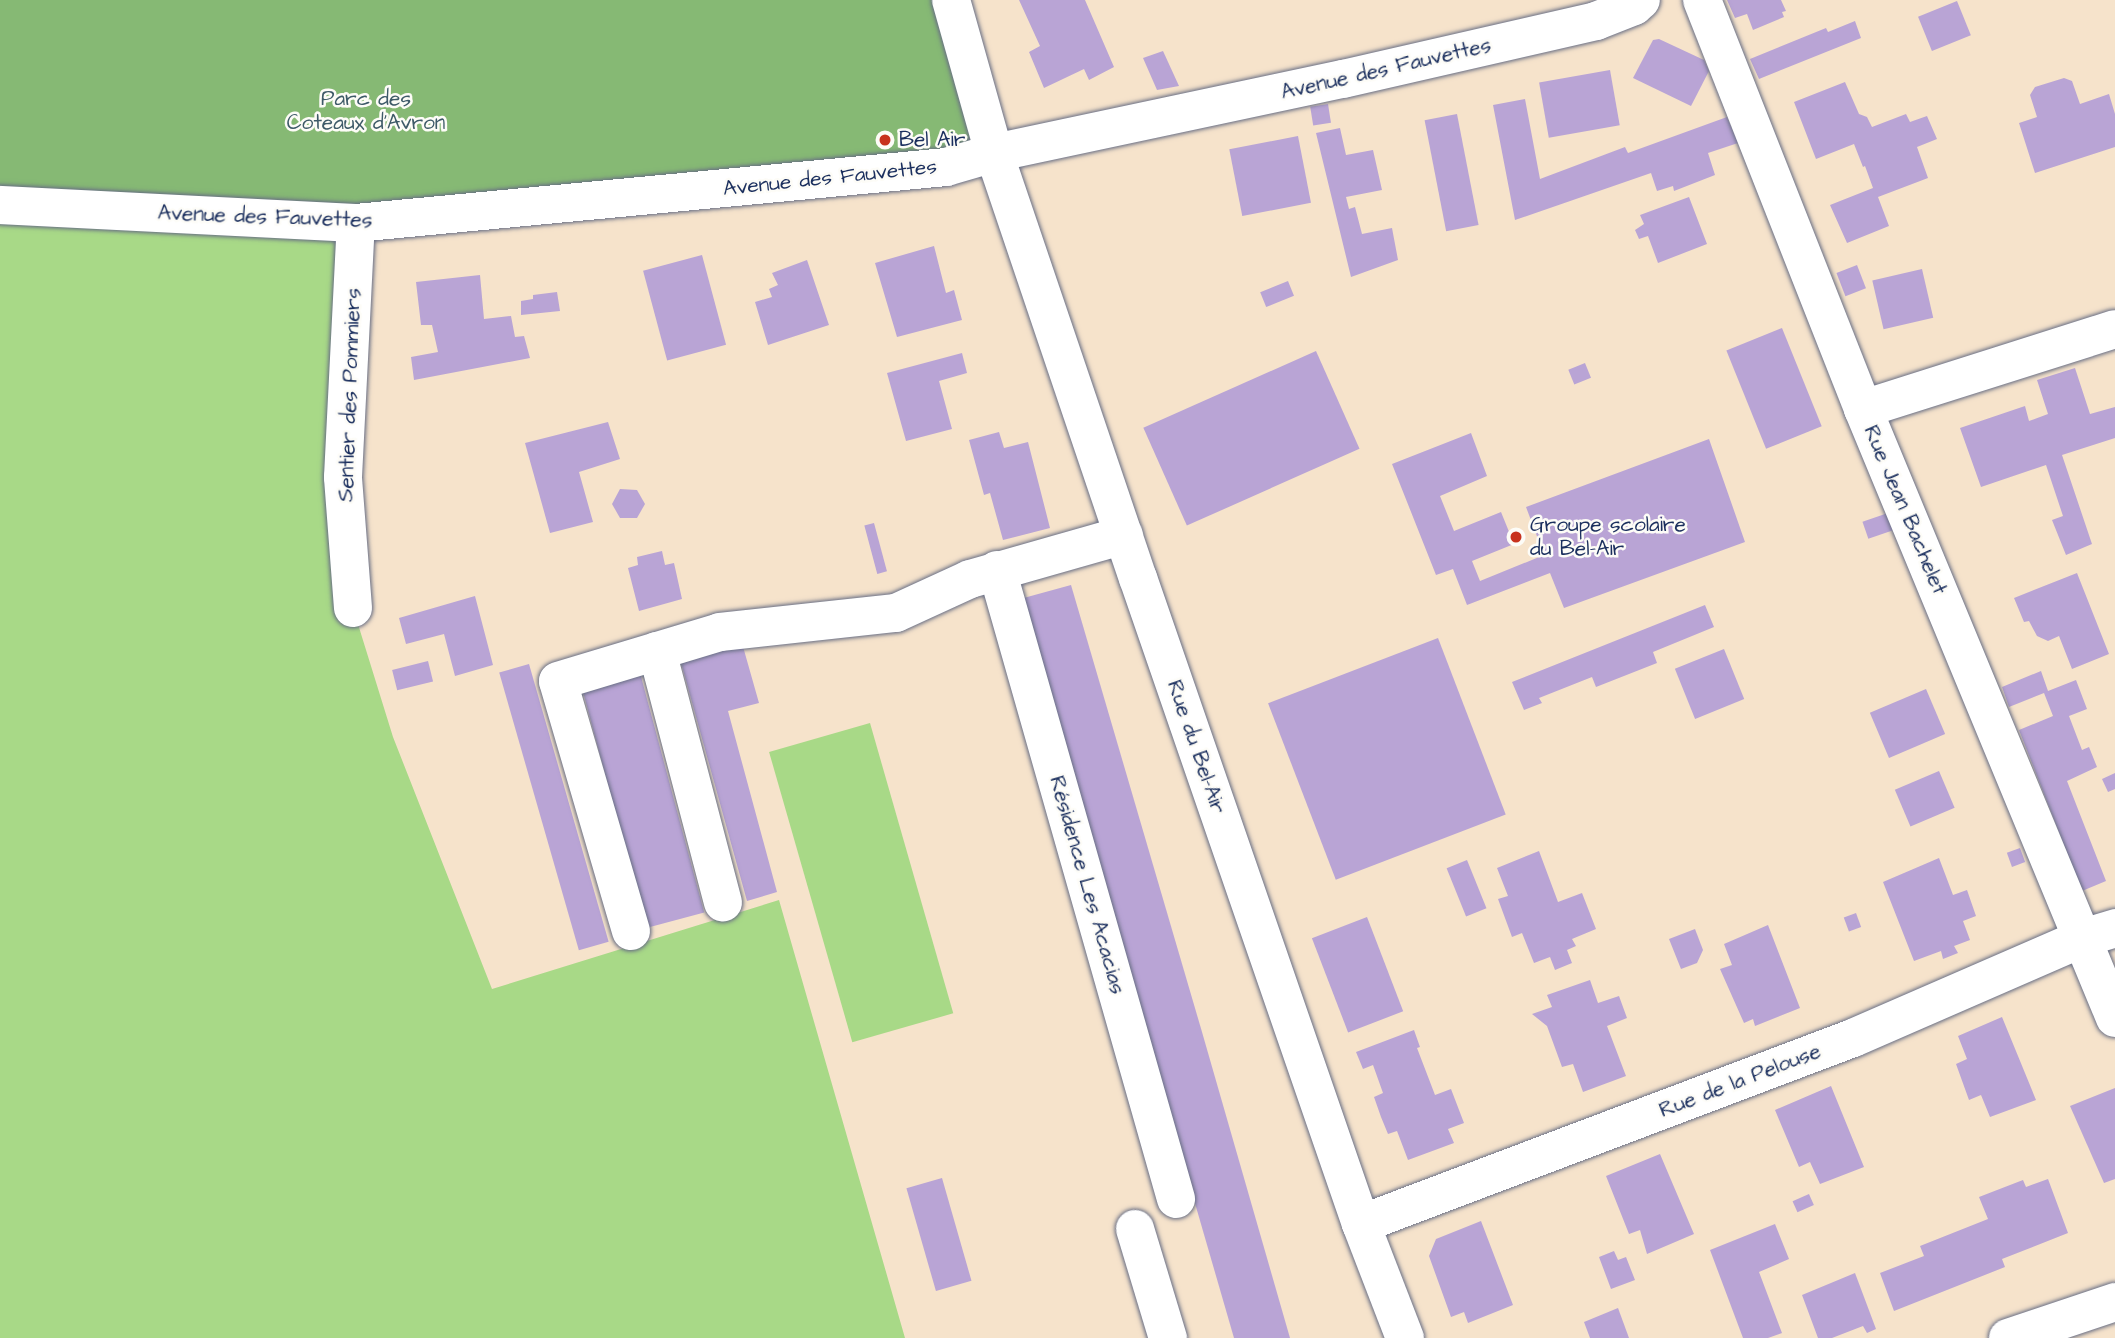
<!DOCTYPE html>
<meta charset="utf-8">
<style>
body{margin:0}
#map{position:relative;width:2115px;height:1338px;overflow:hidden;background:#f6e3cb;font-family:"Architects Daughter",sans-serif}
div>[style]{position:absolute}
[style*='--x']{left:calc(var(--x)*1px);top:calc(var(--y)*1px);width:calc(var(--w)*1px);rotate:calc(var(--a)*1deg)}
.green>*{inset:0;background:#a8d987;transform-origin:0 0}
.forest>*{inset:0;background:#86b974}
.building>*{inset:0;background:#b9a4d5;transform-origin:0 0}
.roads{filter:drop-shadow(0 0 2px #686e84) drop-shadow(0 0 2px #686e84)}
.minor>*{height:38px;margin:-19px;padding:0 19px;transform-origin:19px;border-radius:19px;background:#fff}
.dots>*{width:19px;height:19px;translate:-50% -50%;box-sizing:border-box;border:4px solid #fdfcf7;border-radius:50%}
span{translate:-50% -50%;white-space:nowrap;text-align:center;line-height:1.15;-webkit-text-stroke:5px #fdfcf7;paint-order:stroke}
.street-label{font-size:21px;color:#1b2f5e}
.park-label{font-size:21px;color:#3e5a68}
.poi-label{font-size:21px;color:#1b2f5e}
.left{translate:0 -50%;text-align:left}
</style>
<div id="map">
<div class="green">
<i style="clip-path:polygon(0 205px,356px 223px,353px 608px,393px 737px,492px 989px,779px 900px,905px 1338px,0 1338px)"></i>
<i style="left:870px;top:723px;width:302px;height:105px;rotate:74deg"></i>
</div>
<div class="forest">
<i style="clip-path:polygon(0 0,951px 0,994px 153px,356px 223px,0 205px)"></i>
</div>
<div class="building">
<i style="clip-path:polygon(1019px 0,1085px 0,1114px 67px,1089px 80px,1084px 69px,1044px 88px,1029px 52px,1040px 46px)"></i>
<i style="clip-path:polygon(1727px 0,1781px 0,1786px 11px,1782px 12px,1784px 17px,1753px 30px,1747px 14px,1735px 18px)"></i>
<i style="left:1957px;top:1px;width:37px;height:42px;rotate:68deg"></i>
<i style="clip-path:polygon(1855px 21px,1861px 38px,1759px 79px,1750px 59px,1826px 28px,1828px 32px)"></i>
<i style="clip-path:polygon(1659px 39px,1704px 60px,1709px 71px,1691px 106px,1633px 78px,1653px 40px)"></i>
<i style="clip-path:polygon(1163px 51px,1179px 86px,1157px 90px,1143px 58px)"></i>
<i style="left:1610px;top:70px;width:56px;height:72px;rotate:80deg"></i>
<i style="clip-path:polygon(2064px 78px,2072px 81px,2080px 104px,2109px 94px,2115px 114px,2115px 147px,2035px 173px,2019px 123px,2037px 117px,2030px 95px,2035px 87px)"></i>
<i style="clip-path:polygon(1845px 82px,1859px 114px,1867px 117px,1872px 127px,1906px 114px,1910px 122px,1927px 116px,1937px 139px,1917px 147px,1928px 178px,1878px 197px,1889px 226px,1847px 243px,1830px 205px,1873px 188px,1865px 166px,1863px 167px,1854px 144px,1816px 159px,1794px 102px)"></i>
<i style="clip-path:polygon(1525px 99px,1540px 179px,1625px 147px,1628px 153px,1727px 117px,1738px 143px,1708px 153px,1715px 175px,1674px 191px,1673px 186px,1657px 191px,1651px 173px,1515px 220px,1493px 105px)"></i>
<i style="left:1328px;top:104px;width:19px;height:18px;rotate:81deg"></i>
<i style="left:1457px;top:114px;width:113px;height:33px;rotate:79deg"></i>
<i style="clip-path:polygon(1340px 128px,1346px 155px,1373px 150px,1382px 190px,1346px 197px,1349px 209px,1355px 207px,1362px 234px,1392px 228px,1398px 260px,1351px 277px,1316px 133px)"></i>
<i style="left:1298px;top:136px;width:68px;height:70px;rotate:79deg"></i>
<i style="clip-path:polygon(1689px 197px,1707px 244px,1658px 263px,1648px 236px,1639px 239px,1635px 230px,1644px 224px,1640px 215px)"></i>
<i style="clip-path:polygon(934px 246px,946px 293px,954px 290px,962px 320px,897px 337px,875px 263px)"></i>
<i style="left:702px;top:255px;width:93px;height:61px;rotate:75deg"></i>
<i style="clip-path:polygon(807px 260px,829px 325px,768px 345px,755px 302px,772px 297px,769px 289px,778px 285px,772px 273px)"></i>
<i style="left:1857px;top:265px;width:25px;height:22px;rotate:69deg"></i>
<i style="left:1922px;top:269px;width:50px;height:51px;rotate:77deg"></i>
<i style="clip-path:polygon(480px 275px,484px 319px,511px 316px,515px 337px,524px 336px,530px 358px,414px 380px,411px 357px,438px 352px,432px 325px,421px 325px,416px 282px)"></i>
<i style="left:1288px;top:281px;width:16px;height:30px;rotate:68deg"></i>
<i style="clip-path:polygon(557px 292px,560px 311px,521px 315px,521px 301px,533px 299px,533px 295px)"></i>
<i style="left:1782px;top:328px;width:106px;height:60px;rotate:68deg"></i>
<i style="left:1316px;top:351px;width:107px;height:189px;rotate:66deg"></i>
<i style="clip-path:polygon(962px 353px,967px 373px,939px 381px,952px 429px,906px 441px,887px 373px)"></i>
<i style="left:1585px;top:363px;width:16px;height:18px;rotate:68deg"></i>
<i style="clip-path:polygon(2075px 368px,2090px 414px,2115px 407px,2115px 438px,2062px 455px,2092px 544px,2066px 555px,2052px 520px,2063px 516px,2046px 465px,1981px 487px,1960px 428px,2025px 406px,2029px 421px,2048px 414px,2037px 380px)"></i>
<i style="clip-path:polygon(608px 422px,620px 459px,579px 472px,593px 522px,550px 533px,525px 443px)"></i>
<i style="clip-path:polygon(999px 432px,1004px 448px,1028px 442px,1050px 528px,1003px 540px,990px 493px,984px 495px,969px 440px)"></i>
<i style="clip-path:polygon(1471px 433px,1487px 476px,1440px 496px,1454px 531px,1501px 512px,1514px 544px,1472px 561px,1480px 581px,1544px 555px,1526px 507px,1709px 439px,1745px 542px,1564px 608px,1550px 573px,1467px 605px,1453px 569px,1436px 575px,1392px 464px)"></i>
<i style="clip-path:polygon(620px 489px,637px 490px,645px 504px,637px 518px,620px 518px,612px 504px)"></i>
<i style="left:1888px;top:513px;width:18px;height:27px;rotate:71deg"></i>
<i style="left:874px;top:523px;width:50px;height:10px;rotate:75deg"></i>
<i style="clip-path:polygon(662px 551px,665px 565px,674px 563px,682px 599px,639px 611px,628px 568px,638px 565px,637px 557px)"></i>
<i style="clip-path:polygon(2077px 573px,2109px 654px,2072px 669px,2059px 636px,2048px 641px,2037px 636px,2029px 621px,2024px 622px,2014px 598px)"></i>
<i style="clip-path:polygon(1071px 585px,1202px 1032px,1290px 1338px,1234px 1338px,1020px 599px)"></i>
<i style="clip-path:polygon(475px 596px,493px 665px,455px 676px,444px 634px,406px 644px,399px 618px)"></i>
<i style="clip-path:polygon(1705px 605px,1714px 627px,1653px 652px,1657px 663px,1596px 687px,1592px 677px,1539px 698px,1542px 703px,1524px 710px,1512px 682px)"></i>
<i style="left:1438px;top:638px;width:189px;height:182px;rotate:69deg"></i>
<i style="clip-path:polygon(742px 643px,759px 703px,728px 711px,777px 892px,747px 901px,680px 659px)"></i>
<i style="left:1724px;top:649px;width:54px;height:53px;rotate:68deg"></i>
<i style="left:428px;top:661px;width:21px;height:37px;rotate:76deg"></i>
<i style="left:529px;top:664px;width:289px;height:31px;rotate:74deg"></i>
<i style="left:639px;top:669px;width:252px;height:60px;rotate:75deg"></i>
<i style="clip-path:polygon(2041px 671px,2048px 691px,2076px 680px,2087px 709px,2069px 716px,2082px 750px,2089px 747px,2097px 767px,2067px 781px,2106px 881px,2082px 891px,2019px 730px,2053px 716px,2044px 693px,2009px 707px,2002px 687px)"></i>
<i style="left:1926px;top:689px;width:49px;height:61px;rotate:67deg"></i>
<i style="left:1939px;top:771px;width:40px;height:48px;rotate:67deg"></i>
<i style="clip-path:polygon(2115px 773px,2115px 789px,2108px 792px,2102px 779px)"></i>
<i style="left:2020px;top:848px;width:15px;height:14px;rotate:70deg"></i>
<i style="clip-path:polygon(1539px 851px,1558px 902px,1582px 893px,1596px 929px,1572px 939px,1576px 946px,1567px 950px,1572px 963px,1555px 970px,1550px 957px,1534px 963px,1522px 933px,1512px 937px,1498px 899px,1508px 896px,1497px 868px)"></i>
<i style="clip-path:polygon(1939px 858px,1953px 895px,1967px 890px,1976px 916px,1963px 921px,1970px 940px,1954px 946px,1958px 953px,1943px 959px,1941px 951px,1914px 961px,1883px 882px)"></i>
<i style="left:1467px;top:860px;width:52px;height:22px;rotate:68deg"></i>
<i style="left:1856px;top:913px;width:15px;height:13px;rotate:70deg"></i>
<i style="left:1367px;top:917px;width:101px;height:59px;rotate:69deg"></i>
<i style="clip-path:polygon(1768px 925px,1800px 1008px,1755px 1026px,1753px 1019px,1744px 1023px,1720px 969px,1732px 965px,1724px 944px)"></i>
<i style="clip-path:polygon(1695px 929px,1703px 950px,1697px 963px,1681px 969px,1669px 939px)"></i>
<i style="clip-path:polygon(1590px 980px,1598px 1003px,1619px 996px,1627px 1018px,1607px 1026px,1626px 1076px,1583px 1092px,1573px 1064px,1562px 1067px,1547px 1026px,1532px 1014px,1552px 1007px,1547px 995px)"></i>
<i style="clip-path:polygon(2002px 1017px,2036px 1100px,1990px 1117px,1981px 1095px,1969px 1100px,1956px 1064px,1967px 1059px,1958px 1036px)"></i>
<i style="clip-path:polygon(1414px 1030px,1420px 1047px,1417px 1048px,1435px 1095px,1451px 1089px,1464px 1123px,1448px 1129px,1454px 1143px,1408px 1160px,1397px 1131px,1388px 1134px,1381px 1117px,1374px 1097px,1383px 1093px,1373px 1065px,1363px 1069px,1356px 1052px)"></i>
<i style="clip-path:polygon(1831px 1086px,1864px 1167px,1820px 1184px,1810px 1162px,1799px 1167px,1775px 1110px)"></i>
<i style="clip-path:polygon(2115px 1088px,2115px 1179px,2104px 1183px,2070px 1106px)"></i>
<i style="clip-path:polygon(1660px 1154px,1694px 1234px,1647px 1254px,1640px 1230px,1629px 1234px,1606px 1176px)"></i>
<i style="left:942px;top:1178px;width:107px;height:37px;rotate:74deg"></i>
<i style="clip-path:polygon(2048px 1179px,2068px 1233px,2002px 1259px,2005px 1267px,1894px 1311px,1880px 1273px,1924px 1256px,1920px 1246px,1988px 1219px,1979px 1197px,2023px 1180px,2026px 1187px)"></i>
<i style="left:1809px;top:1194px;width:12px;height:18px;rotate:66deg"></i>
<i style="clip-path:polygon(1481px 1221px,1513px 1305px,1468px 1323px,1464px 1312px,1451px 1317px,1429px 1256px,1436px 1239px)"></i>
<i style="clip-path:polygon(1775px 1224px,1789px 1259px,1759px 1272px,1782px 1333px,1768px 1338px,1743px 1338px,1710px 1250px)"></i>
<i style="clip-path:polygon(1614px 1251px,1618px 1260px,1626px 1257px,1635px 1280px,1611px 1289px,1599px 1257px)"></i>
<i style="clip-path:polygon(1855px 1273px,1876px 1329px,1867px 1333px,1863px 1326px,1832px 1338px,1818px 1338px,1802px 1295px)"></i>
<i style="clip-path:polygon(1618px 1308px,1629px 1338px,1590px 1338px,1584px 1322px)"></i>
</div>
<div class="roads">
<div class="minor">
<i style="--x:951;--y:0;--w:159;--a:74.3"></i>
<i style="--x:994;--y:153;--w:449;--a:71.3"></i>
<i style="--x:1138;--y:578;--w:683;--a:70.96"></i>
<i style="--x:1361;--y:1224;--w:122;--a:68.9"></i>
<i style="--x:1702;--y:0;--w:440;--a:68.5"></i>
<i style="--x:1863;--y:409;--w:659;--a:67.52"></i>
<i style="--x:0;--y:205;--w:356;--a:2.9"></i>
<i style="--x:356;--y:223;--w:593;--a:-5.42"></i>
<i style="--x:946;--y:167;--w:50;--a:-16.3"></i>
<i style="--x:994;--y:153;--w:357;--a:-12"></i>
<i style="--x:1343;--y:79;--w:260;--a:-12.9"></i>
<i style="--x:1596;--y:21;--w:41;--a:-21.5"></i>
<i style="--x:1634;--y:6;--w:9;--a:-41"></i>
<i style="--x:1863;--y:409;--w:264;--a:-17.6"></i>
<i style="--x:997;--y:570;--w:654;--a:74.11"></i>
<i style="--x:353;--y:608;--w:131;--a:-94.4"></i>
<i style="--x:343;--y:477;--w:254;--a:-87.1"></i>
<i style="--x:657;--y:651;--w:260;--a:75.3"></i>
<i style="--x:631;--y:931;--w:260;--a:-106.3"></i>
<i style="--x:558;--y:681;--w:169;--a:-16.8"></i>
<i style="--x:720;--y:632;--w:177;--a:-6.2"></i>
<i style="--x:896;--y:613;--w:81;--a:-24.7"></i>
<i style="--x:970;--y:579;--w:160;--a:-15.9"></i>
<i style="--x:1361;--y:1224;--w:526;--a:-20.71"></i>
<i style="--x:1853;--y:1038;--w:251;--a:-23.5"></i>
<i style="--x:2083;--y:938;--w:34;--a:-17"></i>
<i style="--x:1135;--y:1229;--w:114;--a:73.2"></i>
<i style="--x:2008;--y:1338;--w:113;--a:-18.6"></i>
</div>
</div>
<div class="dots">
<i style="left:885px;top:140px;background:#c8321e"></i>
<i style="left:1516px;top:537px;background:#c8321e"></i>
</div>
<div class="street-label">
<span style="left:1386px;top:69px;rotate:-13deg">Avenue des Fauvettes</span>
<span style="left:830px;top:178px;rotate:-6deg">Avenue des Fauvettes</span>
<span style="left:265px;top:217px;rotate:2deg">Avenue des Fauvettes</span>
<span style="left:350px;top:395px;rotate:-88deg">Sentier des Pommiers</span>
<span style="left:1905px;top:510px;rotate:67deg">Rue Jean Bachelet</span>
<span style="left:1196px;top:747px;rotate:71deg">Rue du Bel-Air</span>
<span style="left:1087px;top:885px;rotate:74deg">Résidence Les Acacias</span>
<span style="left:1740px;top:1081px;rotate:-21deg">Rue de la Pelouse</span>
</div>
<div class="park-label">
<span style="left:366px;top:111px">Parc des<br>Coteaux d'Avron</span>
</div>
<div class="poi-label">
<span class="left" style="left:899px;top:140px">Bel Air</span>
<span class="left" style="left:1530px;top:537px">Groupe scolaire<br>du Bel-Air</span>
</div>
</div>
